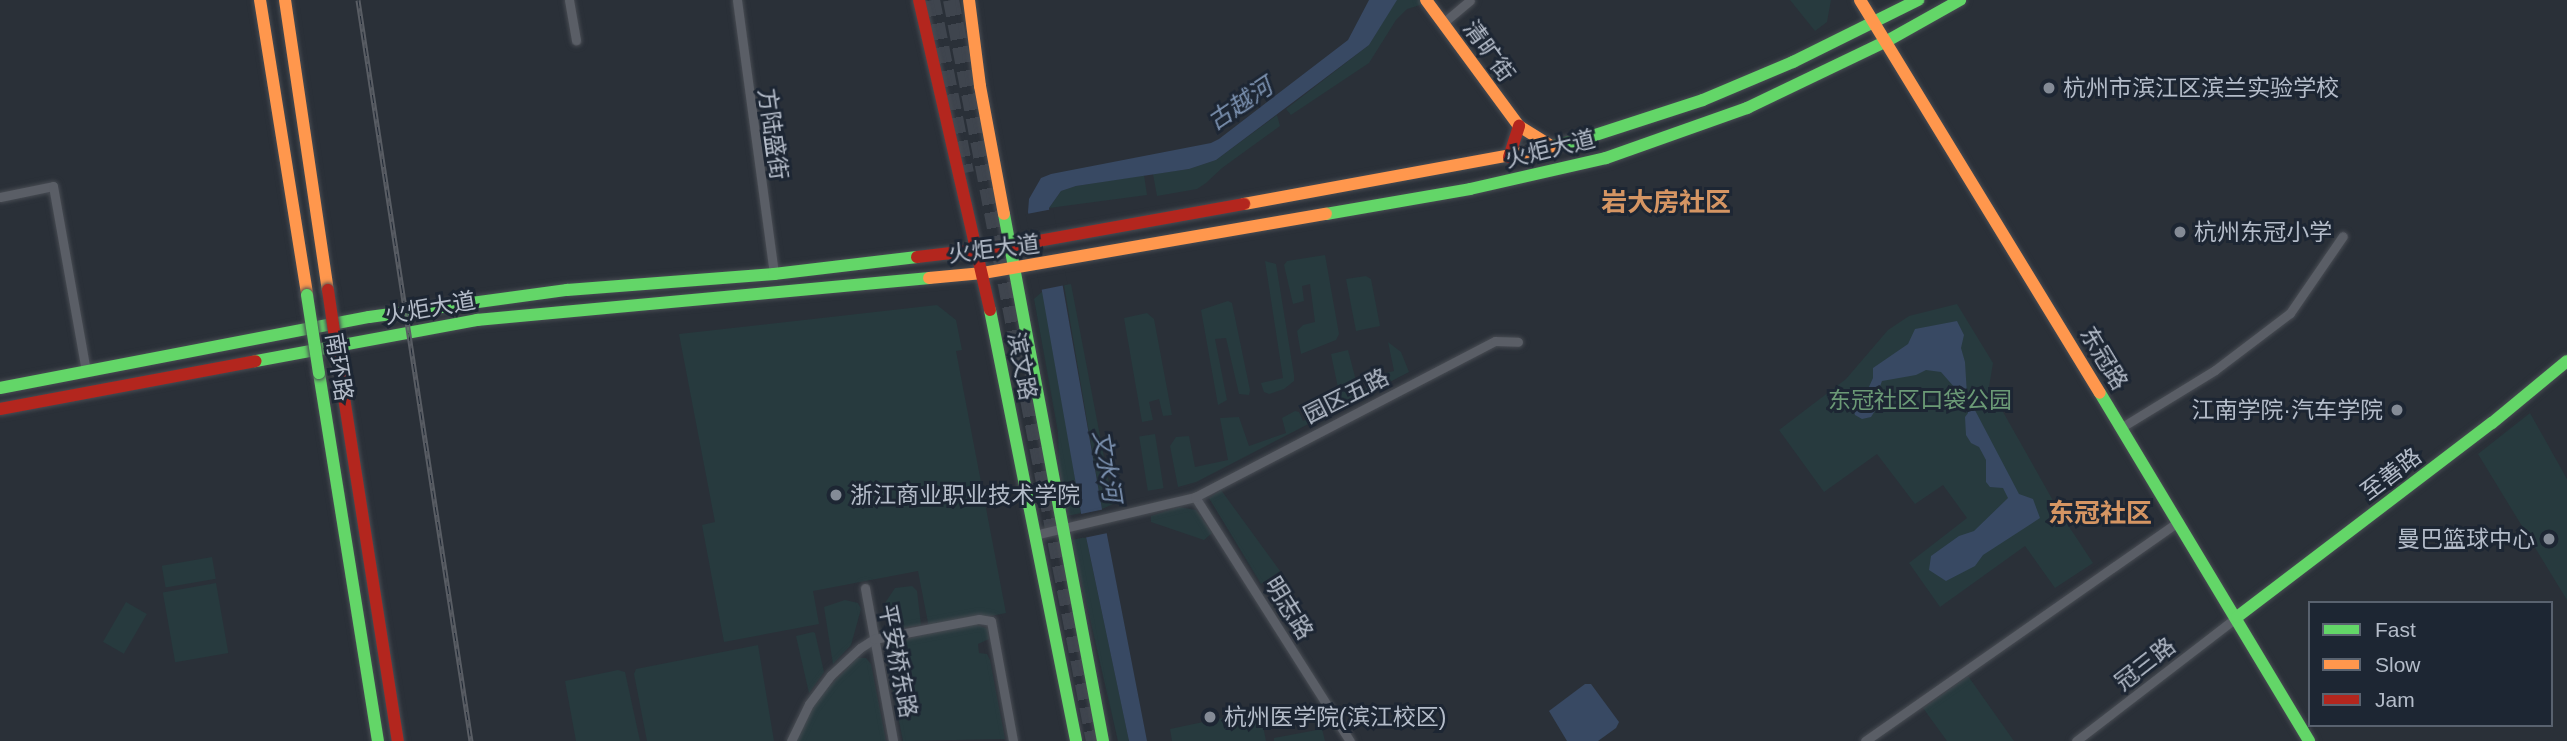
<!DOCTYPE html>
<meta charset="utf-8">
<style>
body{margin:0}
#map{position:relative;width:2567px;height:741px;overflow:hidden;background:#2a3038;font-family:Helvetica,"Noto Sans SC",sans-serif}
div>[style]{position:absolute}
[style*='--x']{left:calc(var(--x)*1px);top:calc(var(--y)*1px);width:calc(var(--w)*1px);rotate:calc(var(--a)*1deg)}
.green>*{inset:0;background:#273a3e;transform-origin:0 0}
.water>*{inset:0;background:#384963}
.pier>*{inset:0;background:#2a3038;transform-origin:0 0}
.highway-tunnel>*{height:16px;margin-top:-8px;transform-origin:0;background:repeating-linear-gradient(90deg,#3f454e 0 16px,transparent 0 24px)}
.roads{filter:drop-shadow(0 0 2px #484c53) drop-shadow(0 0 2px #484c53)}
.street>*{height:9px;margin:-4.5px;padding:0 4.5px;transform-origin:4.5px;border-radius:4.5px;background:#5a5e66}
.fast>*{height:12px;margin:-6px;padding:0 6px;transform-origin:6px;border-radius:6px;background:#63d668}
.slow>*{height:12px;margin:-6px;padding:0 6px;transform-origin:6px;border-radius:6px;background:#ff974d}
.jam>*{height:12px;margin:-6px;padding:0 6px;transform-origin:6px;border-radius:6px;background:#b3261e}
.rail>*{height:5px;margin-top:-2.5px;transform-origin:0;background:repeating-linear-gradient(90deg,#1d2633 0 8px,#595d64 0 16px);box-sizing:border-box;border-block:2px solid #595d64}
.bridges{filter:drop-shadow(0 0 2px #484c53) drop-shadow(0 0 2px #484c53)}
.fast-bridge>*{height:12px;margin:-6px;padding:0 6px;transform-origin:6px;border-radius:6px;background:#63d668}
.jam-bridge>*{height:12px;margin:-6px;padding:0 6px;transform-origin:6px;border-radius:6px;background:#b3261e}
.dots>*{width:19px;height:19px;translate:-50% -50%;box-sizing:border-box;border:4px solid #1d2633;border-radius:50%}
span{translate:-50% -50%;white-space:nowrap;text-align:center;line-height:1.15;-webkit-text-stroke:6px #1d2633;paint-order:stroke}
.street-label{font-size:23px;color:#b4bcc9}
.poi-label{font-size:23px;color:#b4bcc9}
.left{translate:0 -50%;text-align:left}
.right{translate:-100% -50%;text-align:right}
.park-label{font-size:23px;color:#6b9a76}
.water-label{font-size:24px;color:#7c92b1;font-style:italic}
.quarter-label{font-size:26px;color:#d59563;font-weight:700}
.legend{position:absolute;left:2308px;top:601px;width:245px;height:126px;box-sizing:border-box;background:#1d2633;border:2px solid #59626f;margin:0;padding:9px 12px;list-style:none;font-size:21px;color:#b4bcc9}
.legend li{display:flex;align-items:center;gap:14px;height:35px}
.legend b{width:35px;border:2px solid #59626f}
</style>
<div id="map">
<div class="green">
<i style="clip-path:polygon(1396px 0,1437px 0,1407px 9px,1396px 20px,1369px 63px,1291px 115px,1286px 109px,1369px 45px)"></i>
<i style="clip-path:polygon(1790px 0,1831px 0,1827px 22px,1815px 31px)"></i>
<i style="clip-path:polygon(1277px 115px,1280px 126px,1222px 168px,1206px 183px,1197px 189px,1157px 196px,1153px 174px,1189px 169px,1216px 160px)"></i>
<i style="clip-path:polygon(1144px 175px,1147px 195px,1049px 208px,1061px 191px,1076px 186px)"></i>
<i style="clip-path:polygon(1325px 255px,1339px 334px,1336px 340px,1301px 354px,1297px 331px,1303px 325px,1315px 322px,1310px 284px,1302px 286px,1304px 301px,1293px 304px,1284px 265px,1287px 261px)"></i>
<i style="clip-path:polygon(1265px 261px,1276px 264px,1294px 375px,1294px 381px,1284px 389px,1269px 394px,1264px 392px,1261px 383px,1283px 378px)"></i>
<i style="clip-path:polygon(1366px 276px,1371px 279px,1380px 326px,1356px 331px,1346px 279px)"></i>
<i style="clip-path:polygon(1071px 284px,1113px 504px,1102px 509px,1064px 285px)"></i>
<i style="clip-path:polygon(1044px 290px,1081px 513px,1072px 515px,1068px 515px,1059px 466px,1058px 432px,1034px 299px)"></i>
<i style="clip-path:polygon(1228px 301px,1232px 303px,1250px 390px,1249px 395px,1239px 394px,1226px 338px,1215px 339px,1227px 400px,1218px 405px,1201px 310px)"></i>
<i style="clip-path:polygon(1957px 304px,1993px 363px,1989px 387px,2060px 513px,2093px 563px,2055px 588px,2025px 546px,1940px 607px,1909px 563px,1967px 518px,1943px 485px,1915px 504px,1877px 454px,1824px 492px,1779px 430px,1846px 379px,1888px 330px,1909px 316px)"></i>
<i style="clip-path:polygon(937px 305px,956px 320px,962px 350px,956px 351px,1006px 613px,929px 628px,918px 571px,813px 591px,819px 624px,724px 642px,702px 525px,715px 522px,679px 334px)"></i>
<i style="clip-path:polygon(1147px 313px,1154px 319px,1172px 415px,1163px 416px,1159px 399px,1149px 402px,1153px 420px,1142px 422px,1124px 318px)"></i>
<i style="clip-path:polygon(1388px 342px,1401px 352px,1409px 372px,1196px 482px,1178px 487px,1170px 446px,1176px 437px,1189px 436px,1195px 467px,1228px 460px,1220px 418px,1239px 417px,1249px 446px,1286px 433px,1282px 418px,1295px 411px,1299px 412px,1303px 421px,1341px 402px,1331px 354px,1348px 350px,1359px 392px,1370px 386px,1368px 378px,1394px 371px)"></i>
<i style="clip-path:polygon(2530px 413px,2567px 479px,2567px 600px,2478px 454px)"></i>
<i style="left:1155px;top:434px;width:55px;height:16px;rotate:81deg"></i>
<i style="clip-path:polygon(1221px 490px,1280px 571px,1261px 584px,1209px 498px)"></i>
<i style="clip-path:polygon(1179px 507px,1196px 510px,1212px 533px,1204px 540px,1151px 522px,1151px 516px)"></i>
<i style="clip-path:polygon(1086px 537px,1124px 716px,1129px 741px,1118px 741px,1072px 540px)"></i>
<i style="left:212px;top:557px;width:22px;height:51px;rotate:80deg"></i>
<i style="left:216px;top:583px;width:71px;height:54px;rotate:80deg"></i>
<i style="clip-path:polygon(912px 586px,917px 591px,921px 625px,897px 629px,883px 614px,885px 603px,895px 588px)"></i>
<i style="clip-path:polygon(845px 600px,858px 603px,861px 609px,851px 645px,833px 664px,824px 607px)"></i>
<i style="left:126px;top:602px;width:24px;height:46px;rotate:30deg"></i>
<i style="clip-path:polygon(973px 623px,988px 629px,989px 639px,978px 644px,979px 653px,987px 654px,990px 660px,1005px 739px,903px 741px,886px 658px,894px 642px)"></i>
<i style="clip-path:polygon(813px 632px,815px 633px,824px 672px,809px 693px,796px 636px)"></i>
<i style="clip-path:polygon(758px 645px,774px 741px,647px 741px,634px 674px,636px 669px)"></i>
<i style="clip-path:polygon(857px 658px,866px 658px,871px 664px,886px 741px,795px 741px,810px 707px)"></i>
<i style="clip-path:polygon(618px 670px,625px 672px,640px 741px,576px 741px,565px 681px)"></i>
<i style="clip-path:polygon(1968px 676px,2014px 741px,1947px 741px,1923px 708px)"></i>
<i style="clip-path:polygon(1260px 710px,1266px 741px,1172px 741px,1170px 729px)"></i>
<i style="clip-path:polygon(1322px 729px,1325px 741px,1274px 741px,1274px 738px)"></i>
</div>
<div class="water">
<i style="clip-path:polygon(1369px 0,1397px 0,1369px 45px,1216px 160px,1189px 169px,1076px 186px,1061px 191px,1049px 208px,1102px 509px,1147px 741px,1129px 741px,1081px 513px,1028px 212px,1029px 199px,1041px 178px,1051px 174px,1211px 143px,1219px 139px,1348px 40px)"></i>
<i style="clip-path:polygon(1957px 321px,1964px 335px,1961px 348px,1965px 362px,1967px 395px,2019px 494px,2033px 499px,2040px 518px,1983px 555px,1975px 566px,1946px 581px,1929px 570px,1931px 556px,1959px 536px,1974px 531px,2008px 498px,2003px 488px,1990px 487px,1986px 482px,1986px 460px,1979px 447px,1971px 443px,1966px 435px,1965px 417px,1968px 413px,1962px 396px,1941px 372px,1926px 370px,1916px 375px,1882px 381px,1879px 389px,1882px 400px,1871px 417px,1862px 419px,1855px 415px,1850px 396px,1860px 388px,1868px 389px,1873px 378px,1873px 368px,1908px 344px,1915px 329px)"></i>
<i style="clip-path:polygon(1585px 684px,1591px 684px,1619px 722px,1616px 728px,1598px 741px,1567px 741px,1549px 711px)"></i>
</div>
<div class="pier">
<i style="left:1053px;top:209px;width:77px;height:28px;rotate:79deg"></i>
<i style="left:1105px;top:509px;width:24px;height:27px;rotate:78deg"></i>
</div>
<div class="highway-tunnel">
<i style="--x:932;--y:0;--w:176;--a:78.9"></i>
<i style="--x:951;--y:0;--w:755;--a:79.08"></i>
</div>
<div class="roads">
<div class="street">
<i style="--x:569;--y:0;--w:41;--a:80.1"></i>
<i style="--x:737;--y:0;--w:276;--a:82.3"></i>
<i style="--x:1443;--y:23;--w:35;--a:-40"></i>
<i style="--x:0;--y:197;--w:54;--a:-11.7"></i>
<i style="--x:53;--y:186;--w:189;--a:79.9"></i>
<i style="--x:2122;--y:427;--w:109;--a:-31.5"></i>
<i style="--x:2215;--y:370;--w:94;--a:-37.2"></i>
<i style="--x:2290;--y:313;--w:93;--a:-55.5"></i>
<i style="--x:1195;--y:497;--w:289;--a:57.6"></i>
<i style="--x:1034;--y:535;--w:165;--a:-13.3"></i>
<i style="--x:1195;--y:497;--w:338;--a:-27.5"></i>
<i style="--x:1495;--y:341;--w:23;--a:2"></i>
<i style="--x:865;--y:588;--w:156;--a:79.6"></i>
<i style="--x:791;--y:741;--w:41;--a:-64.1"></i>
<i style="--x:809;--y:704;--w:36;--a:-53"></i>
<i style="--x:831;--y:675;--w:40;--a:-43"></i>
<i style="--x:860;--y:648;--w:17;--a:-33"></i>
<i style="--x:874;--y:639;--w:107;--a:-10.8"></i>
<i style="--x:979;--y:619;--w:12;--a:9"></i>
<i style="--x:991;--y:621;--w:122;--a:79.6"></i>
<i style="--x:1865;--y:741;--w:383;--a:-35"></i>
<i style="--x:2076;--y:741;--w:203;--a:-37.6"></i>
</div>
<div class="fast">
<i style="--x:1533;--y:151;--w:55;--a:-13.8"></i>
<i style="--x:1586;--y:138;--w:123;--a:-18"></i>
<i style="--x:1703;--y:100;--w:98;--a:-22.9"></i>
<i style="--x:1793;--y:62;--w:140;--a:-26.4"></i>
<i style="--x:1004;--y:214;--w:536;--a:79.36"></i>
<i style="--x:1326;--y:214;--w:146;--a:-9.8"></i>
<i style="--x:1470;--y:189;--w:139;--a:-12.8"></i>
<i style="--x:1606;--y:158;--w:150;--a:-19.5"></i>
<i style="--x:1747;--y:108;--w:155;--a:-25.6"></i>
<i style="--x:1887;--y:41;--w:84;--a:-29.3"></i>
<i style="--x:990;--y:310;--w:439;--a:78.7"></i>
<i style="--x:256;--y:361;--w:225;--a:-10.5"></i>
<i style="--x:477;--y:320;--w:454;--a:-5.3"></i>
<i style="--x:319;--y:373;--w:373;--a:80.9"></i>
<i style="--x:0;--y:388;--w:376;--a:-10.9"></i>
<i style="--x:369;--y:317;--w:200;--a:-7.8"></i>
<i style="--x:567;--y:290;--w:208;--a:-4.4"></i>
<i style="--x:774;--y:274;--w:144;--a:-6.8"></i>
<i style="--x:2100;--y:393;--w:406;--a:59"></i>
<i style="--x:2237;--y:617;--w:320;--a:-37.3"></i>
<i style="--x:2492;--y:423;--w:97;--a:-39.6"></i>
</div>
<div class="slow">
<i style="--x:260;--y:0;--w:299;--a:80.9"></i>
<i style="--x:285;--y:0;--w:293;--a:81.6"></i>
<i style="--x:969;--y:0;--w:87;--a:82.7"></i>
<i style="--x:980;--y:86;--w:130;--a:79.4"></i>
<i style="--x:1426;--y:0;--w:157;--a:53.6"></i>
<i style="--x:1519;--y:126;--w:40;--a:32"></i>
<i style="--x:1860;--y:0;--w:460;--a:58.6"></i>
<i style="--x:1244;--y:204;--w:294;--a:-10.4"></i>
<i style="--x:929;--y:278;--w:54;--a:-5.3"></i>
<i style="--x:983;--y:273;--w:348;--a:-9.8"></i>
</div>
<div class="jam">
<i style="--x:919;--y:0;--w:318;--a:77.1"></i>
<i style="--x:1509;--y:157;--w:33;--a:-72"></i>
<i style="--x:917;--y:257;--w:94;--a:-6.7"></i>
<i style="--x:1010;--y:246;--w:238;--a:-10.2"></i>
<i style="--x:340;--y:372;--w:374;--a:81.1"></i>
<i style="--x:0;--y:409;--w:260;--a:-10.6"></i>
</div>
</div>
<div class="rail">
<i style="--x:358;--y:0;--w:750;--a:81.33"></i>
</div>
<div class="bridges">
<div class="fast-bridge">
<i style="--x:307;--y:295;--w:79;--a:81.3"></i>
</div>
<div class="jam-bridge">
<i style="--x:328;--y:290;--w:83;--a:81.7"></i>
</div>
</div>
<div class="dots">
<i style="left:2049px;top:88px;background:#848b96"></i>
<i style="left:2180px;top:232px;background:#848b96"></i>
<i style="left:2397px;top:410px;background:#848b96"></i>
<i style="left:836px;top:495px;background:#848b96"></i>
<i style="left:2549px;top:539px;background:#848b96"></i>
<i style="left:1210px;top:717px;background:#848b96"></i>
</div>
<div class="street-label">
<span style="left:1489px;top:51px;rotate:54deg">清旷街</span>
<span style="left:773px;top:134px;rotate:82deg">方陆盛街</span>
<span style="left:1550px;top:149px;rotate:-14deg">火炬大道</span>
<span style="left:994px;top:249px;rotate:-7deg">火炬大道</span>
<span style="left:430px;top:308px;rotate:-10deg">火炬大道</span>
<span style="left:2104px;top:358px;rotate:59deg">东冠路</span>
<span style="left:1022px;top:366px;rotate:79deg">滨文路</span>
<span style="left:339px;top:367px;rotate:81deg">南环路</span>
<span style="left:1346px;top:396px;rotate:-27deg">园区五路</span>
<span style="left:2391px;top:474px;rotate:-37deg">至善路</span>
<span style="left:1289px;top:608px;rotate:58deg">明志路</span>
<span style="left:898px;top:661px;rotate:79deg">平安桥东路</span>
<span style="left:2145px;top:664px;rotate:-38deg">冠三路</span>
</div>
<div class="poi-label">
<span class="left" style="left:2063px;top:88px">杭州市滨江区滨兰实验学校</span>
<span class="left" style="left:2194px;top:232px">杭州东冠小学</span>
<span class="right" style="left:2383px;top:410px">江南学院·汽车学院</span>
<span class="left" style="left:850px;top:495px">浙江商业职业技术学院</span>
<span class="right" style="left:2535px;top:539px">曼巴篮球中心</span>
<span class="left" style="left:1224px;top:717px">杭州医学院(滨江校区)</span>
</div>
<div class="park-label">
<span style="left:1920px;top:400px">东冠社区口袋公园</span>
</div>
<div class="water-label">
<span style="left:1240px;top:104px;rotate:-34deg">古越河</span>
<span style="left:1107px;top:466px;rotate:81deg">文水河</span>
</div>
<div class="quarter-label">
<span style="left:1666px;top:203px">岩大房社区</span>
<span style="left:2100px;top:514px">东冠社区</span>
</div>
<ul class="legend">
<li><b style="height:9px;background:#63d668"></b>Fast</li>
<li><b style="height:9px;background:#ff974d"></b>Slow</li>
<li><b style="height:9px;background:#b3261e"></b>Jam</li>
</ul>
</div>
